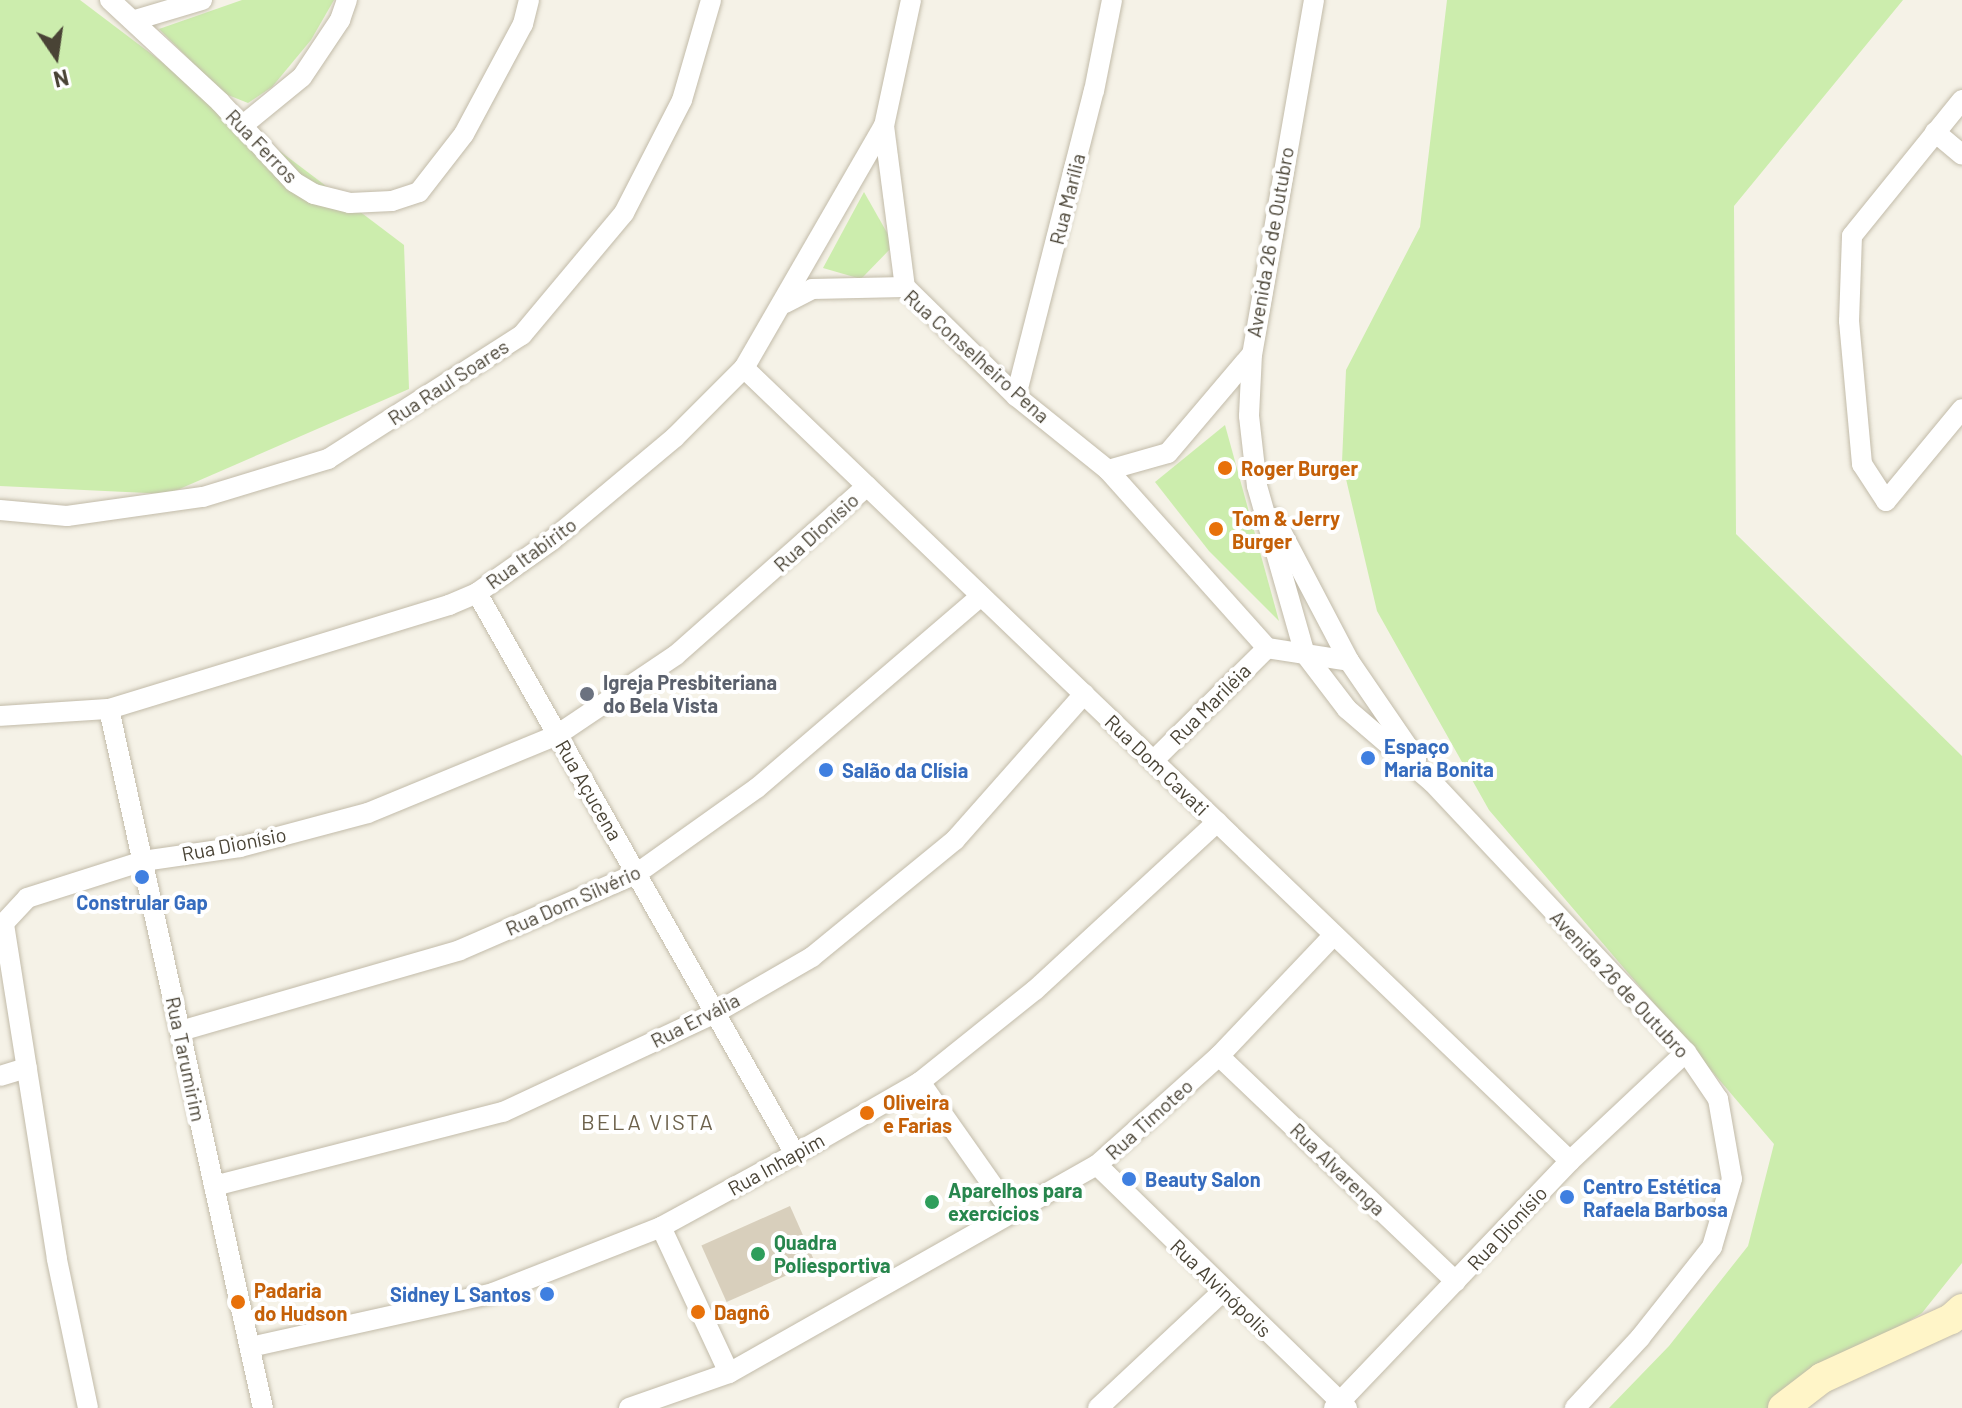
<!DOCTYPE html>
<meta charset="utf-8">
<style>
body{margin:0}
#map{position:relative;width:1962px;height:1408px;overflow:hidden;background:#f5f2e7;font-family:Barlow,sans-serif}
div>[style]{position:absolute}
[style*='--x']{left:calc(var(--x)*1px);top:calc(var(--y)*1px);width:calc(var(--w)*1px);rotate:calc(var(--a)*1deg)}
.green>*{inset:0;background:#ccedad}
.building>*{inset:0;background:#d8cfbc;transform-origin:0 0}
.roads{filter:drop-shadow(0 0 2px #c2bba9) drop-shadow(0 0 2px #c2bba9)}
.street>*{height:20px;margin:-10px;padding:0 10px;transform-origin:10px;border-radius:10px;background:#fff}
.secondary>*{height:30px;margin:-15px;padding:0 15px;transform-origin:15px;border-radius:15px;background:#fff5c8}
.dots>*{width:22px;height:22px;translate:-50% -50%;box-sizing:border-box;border:4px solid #fff;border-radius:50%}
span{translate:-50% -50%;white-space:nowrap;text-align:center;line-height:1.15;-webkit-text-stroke:8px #fff;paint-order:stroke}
.street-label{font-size:20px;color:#494335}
.food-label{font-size:20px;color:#c56008;font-weight:700}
.left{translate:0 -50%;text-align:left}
.worship-label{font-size:20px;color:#5b616d;font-weight:700}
.shop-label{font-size:20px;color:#366cbe;font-weight:700}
.right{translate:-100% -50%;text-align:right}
.leisure-label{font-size:20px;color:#27864d;font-weight:700}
.neighbourhood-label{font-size:22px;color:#6d624c;letter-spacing:2px}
.north{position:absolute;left:16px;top:16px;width:80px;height:80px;-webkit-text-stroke:6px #fff;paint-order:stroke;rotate:167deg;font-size:22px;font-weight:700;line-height:32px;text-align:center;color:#494335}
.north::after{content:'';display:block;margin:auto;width:28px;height:36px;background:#494335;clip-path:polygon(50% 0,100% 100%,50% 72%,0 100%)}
</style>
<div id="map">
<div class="green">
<i style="clip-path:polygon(0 0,80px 0,404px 245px,409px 389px,168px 494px,0 486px)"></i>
<i style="clip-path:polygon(242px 0,334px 0,311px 40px,272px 87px,248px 103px,223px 93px,159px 29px)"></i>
<i style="clip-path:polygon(1447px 0,1903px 0,1734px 206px,1736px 534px,1962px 756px,1962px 1263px,1922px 1313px,1769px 1408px,1609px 1408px,1669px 1346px,1748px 1246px,1774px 1144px,1489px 810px,1377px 611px,1342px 462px,1346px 370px,1420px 227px)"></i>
<i style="clip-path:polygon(864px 192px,894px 245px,861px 279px,823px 268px)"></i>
<i style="clip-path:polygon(1225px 425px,1279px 621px,1209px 551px,1155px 482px)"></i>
</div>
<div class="building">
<i style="left:790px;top:1206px;width:62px;height:97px;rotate:66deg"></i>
</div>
<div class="roads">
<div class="street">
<i style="--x:110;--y:0;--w:150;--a:42.8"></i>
<i style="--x:220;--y:102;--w:109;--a:47.2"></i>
<i style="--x:294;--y:182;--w:23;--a:31"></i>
<i style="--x:314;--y:194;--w:37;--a:14"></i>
<i style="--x:350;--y:203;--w:42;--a:-2.7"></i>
<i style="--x:392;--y:201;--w:28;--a:-18"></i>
<i style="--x:419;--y:192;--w:73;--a:-52.2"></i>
<i style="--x:464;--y:134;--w:125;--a:-61.8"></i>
<i style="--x:523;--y:24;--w:25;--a:-76"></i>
<i style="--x:1314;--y:0;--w:359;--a:99.9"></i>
<i style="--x:1252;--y:354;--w:62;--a:92.8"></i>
<i style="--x:1249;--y:416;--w:70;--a:83.5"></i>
<i style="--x:1257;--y:486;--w:175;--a:74.1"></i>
<i style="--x:1305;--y:654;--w:69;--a:52.6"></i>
<i style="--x:1347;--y:709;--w:113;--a:40.7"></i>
<i style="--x:1433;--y:783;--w:369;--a:46.8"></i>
<i style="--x:1686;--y:1052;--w:57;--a:55.8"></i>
<i style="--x:1718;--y:1099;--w:81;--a:80.1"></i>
<i style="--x:1732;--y:1179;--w:71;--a:106.4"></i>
<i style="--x:1712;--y:1247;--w:116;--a:128.4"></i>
<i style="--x:1640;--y:1338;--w:96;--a:132.9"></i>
<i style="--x:135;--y:20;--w:70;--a:-16.6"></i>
<i style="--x:1962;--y:100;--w:175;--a:129"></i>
<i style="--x:1852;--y:236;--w:85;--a:92"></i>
<i style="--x:1849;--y:321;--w:144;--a:84.8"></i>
<i style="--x:1862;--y:464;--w:44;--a:57"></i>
<i style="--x:1886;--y:501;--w:119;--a:-50.4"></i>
<i style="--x:242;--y:126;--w:77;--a:-39.2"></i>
<i style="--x:302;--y:77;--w:69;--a:-56.3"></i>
<i style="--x:340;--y:20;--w:21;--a:-71"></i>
<i style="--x:884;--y:126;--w:162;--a:82.6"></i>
<i style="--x:1935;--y:132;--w:35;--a:40"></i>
<i style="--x:785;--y:303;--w:30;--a:-27"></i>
<i style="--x:812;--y:289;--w:93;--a:-1.2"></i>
<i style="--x:905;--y:287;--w:156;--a:44.5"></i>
<i style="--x:1016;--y:396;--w:118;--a:38.8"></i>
<i style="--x:1108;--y:470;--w:239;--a:48.2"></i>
<i style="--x:1267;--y:648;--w:83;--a:9"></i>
<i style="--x:744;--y:368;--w:1145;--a:43.83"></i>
<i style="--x:1016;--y:396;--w:315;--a:-75.7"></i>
<i style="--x:1094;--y:91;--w:93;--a:-78.8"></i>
<i style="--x:1108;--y:470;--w:62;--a:-15.8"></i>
<i style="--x:1168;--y:453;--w:130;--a:-49.7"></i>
<i style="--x:0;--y:510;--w:67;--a:5.1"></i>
<i style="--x:67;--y:516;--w:137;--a:-8"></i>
<i style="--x:203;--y:497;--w:131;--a:-16.9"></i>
<i style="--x:328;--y:459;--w:230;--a:-32.6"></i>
<i style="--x:522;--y:335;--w:159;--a:-50.1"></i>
<i style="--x:624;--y:213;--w:127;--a:-62.8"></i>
<i style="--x:682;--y:100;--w:104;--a:-73.8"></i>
<i style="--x:1274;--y:518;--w:161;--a:62.3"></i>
<i style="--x:1349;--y:661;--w:119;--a:55.6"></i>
<i style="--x:477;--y:593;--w:645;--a:60.45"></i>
<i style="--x:109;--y:709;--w:716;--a:77.58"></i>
<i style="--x:0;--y:716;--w:109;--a:-3.7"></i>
<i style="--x:109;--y:709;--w:356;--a:-17"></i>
<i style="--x:449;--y:605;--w:30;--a:-23"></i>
<i style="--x:477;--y:593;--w:92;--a:-35.2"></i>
<i style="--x:552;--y:540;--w:160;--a:-39.9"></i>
<i style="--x:675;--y:437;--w:98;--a:-45"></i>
<i style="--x:744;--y:368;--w:280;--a:-60"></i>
<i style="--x:884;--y:126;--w:129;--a:-77.9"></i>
<i style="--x:1153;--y:761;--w:161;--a:-44.7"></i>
<i style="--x:180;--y:1031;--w:291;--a:-16.1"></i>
<i style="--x:460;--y:950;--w:192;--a:-23.4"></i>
<i style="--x:636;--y:874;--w:148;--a:-35.4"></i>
<i style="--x:757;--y:788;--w:295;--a:-40.6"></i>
<i style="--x:1219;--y:1056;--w:327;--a:43.6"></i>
<i style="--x:0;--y:1076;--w:28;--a:-17"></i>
<i style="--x:920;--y:1082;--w:160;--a:54.9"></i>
<i style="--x:1097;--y:1165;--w:349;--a:44.2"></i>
<i style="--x:214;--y:1186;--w:298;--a:-14.4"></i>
<i style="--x:503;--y:1112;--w:234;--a:-25"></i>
<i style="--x:715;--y:1013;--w:112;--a:-30"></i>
<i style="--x:812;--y:957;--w:185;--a:-39.3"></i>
<i style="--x:955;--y:840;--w:195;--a:-48.5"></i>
<i style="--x:661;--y:1227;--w:161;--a:65"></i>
<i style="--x:250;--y:1347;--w:249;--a:-12.5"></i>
<i style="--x:493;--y:1293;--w:180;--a:-21.4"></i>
<i style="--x:661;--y:1227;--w:153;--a:-28.6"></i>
<i style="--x:795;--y:1154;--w:144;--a:-29.9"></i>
<i style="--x:920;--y:1082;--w:147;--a:-38.7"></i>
<i style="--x:1035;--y:990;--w:248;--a:-42.7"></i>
<i style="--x:88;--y:1408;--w:152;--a:-101.8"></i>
<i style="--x:57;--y:1259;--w:340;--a:-99"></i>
<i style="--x:4;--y:923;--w:34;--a:-47"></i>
<i style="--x:27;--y:898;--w:122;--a:-17.7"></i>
<i style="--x:143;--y:861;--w:98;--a:-8.2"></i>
<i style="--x:240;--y:847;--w:132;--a:-14.9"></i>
<i style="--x:368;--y:813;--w:204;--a:-22.4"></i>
<i style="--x:557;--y:735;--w:143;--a:-33.9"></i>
<i style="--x:676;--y:655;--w:255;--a:-41.5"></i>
<i style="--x:629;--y:1408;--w:106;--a:-19.3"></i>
<i style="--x:729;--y:1373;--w:423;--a:-29.5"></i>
<i style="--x:1097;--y:1165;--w:164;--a:-41.8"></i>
<i style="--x:1219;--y:1056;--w:167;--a:-46.5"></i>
<i style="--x:1098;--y:1408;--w:171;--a:-43.1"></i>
<i style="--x:1334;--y:1408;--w:342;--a:-46.3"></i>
<i style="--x:1570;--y:1161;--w:159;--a:-43.2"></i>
</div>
<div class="secondary">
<i style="--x:1783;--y:1408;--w:49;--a:-37.6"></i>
<i style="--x:1822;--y:1378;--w:142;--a:-24.6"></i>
<i style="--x:1951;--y:1319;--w:15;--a:-42"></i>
</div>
</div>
<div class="dots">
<i style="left:1225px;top:468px;background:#e8710a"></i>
<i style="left:1216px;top:529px;background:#e8710a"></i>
<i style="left:587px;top:694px;background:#6b7280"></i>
<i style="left:1368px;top:758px;background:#3f7fe0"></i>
<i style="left:826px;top:770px;background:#3f7fe0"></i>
<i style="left:142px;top:877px;background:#3f7fe0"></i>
<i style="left:867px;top:1113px;background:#e8710a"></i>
<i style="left:1129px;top:1179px;background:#3f7fe0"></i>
<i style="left:1567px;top:1197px;background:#3f7fe0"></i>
<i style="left:932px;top:1202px;background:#2e9e5b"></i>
<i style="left:758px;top:1254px;background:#2e9e5b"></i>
<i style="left:547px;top:1294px;background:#3f7fe0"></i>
<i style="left:238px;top:1302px;background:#e8710a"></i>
<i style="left:698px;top:1312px;background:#e8710a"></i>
</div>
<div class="street-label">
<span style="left:262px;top:146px;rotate:46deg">Rua Ferros</span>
<span style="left:1067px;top:199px;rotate:-76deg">Rua Marília</span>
<span style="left:1270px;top:242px;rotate:-80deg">Avenida 26 de Outubro</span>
<span style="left:977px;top:356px;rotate:42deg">Rua Conselheiro Pena</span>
<span style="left:448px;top:382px;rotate:-33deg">Rua Raul Soares</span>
<span style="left:816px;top:532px;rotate:-42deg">Rua Dionísio</span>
<span style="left:531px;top:553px;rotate:-36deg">Rua Itabirito</span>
<span style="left:1210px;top:704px;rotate:-45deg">Rua Mariléia</span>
<span style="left:1157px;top:765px;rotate:44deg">Rua Dom Cavati</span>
<span style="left:589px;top:790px;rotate:60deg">Rua Açucena</span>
<span style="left:234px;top:844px;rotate:-11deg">Rua Dionísio</span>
<span style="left:573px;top:900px;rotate:-24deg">Rua Dom Silvério</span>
<span style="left:1620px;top:984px;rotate:47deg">Avenida 26 de Outubro</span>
<span style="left:695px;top:1020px;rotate:-27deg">Rua Ervália</span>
<span style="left:186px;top:1059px;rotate:78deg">Rua Tarumirim</span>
<span style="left:1149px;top:1119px;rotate:-42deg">Rua Timoteo</span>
<span style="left:776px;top:1164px;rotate:-29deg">Rua Inhapim</span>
<span style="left:1338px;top:1169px;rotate:44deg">Rua Alvarenga</span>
<span style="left:1507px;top:1228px;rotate:-47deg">Rua Dionísio</span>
<span style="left:1221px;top:1288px;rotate:44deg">Rua Alvinópolis</span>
</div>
<div class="food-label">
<span class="left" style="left:1241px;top:468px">Roger Burger</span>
<span class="left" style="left:1232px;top:530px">Tom &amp; Jerry<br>Burger</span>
<span class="left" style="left:883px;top:1114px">Oliveira<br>e Farias</span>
<span class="left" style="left:254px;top:1302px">Padaria<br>do Hudson</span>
<span class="left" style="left:714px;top:1312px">Dagnô</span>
</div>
<div class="worship-label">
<span class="left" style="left:603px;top:694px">Igreja Presbiteriana<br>do Bela Vista</span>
</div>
<div class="shop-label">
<span class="left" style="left:1384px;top:758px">Espaço<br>Maria Bonita</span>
<span class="left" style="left:842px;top:770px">Salão da Clísia</span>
<span style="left:142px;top:902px">Constrular Gap</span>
<span class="left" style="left:1145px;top:1179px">Beauty Salon</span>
<span class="left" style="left:1583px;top:1198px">Centro Estética<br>Rafaela Barbosa</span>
<span class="right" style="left:531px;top:1294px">Sidney L Santos</span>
</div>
<div class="leisure-label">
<span class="left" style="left:948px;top:1202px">Aparelhos para<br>exercícios</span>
<span class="left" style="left:774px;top:1254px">Quadra<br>Poliesportiva</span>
</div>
<div class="neighbourhood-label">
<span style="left:648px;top:1122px">BELA VISTA</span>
</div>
<div class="north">N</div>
</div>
